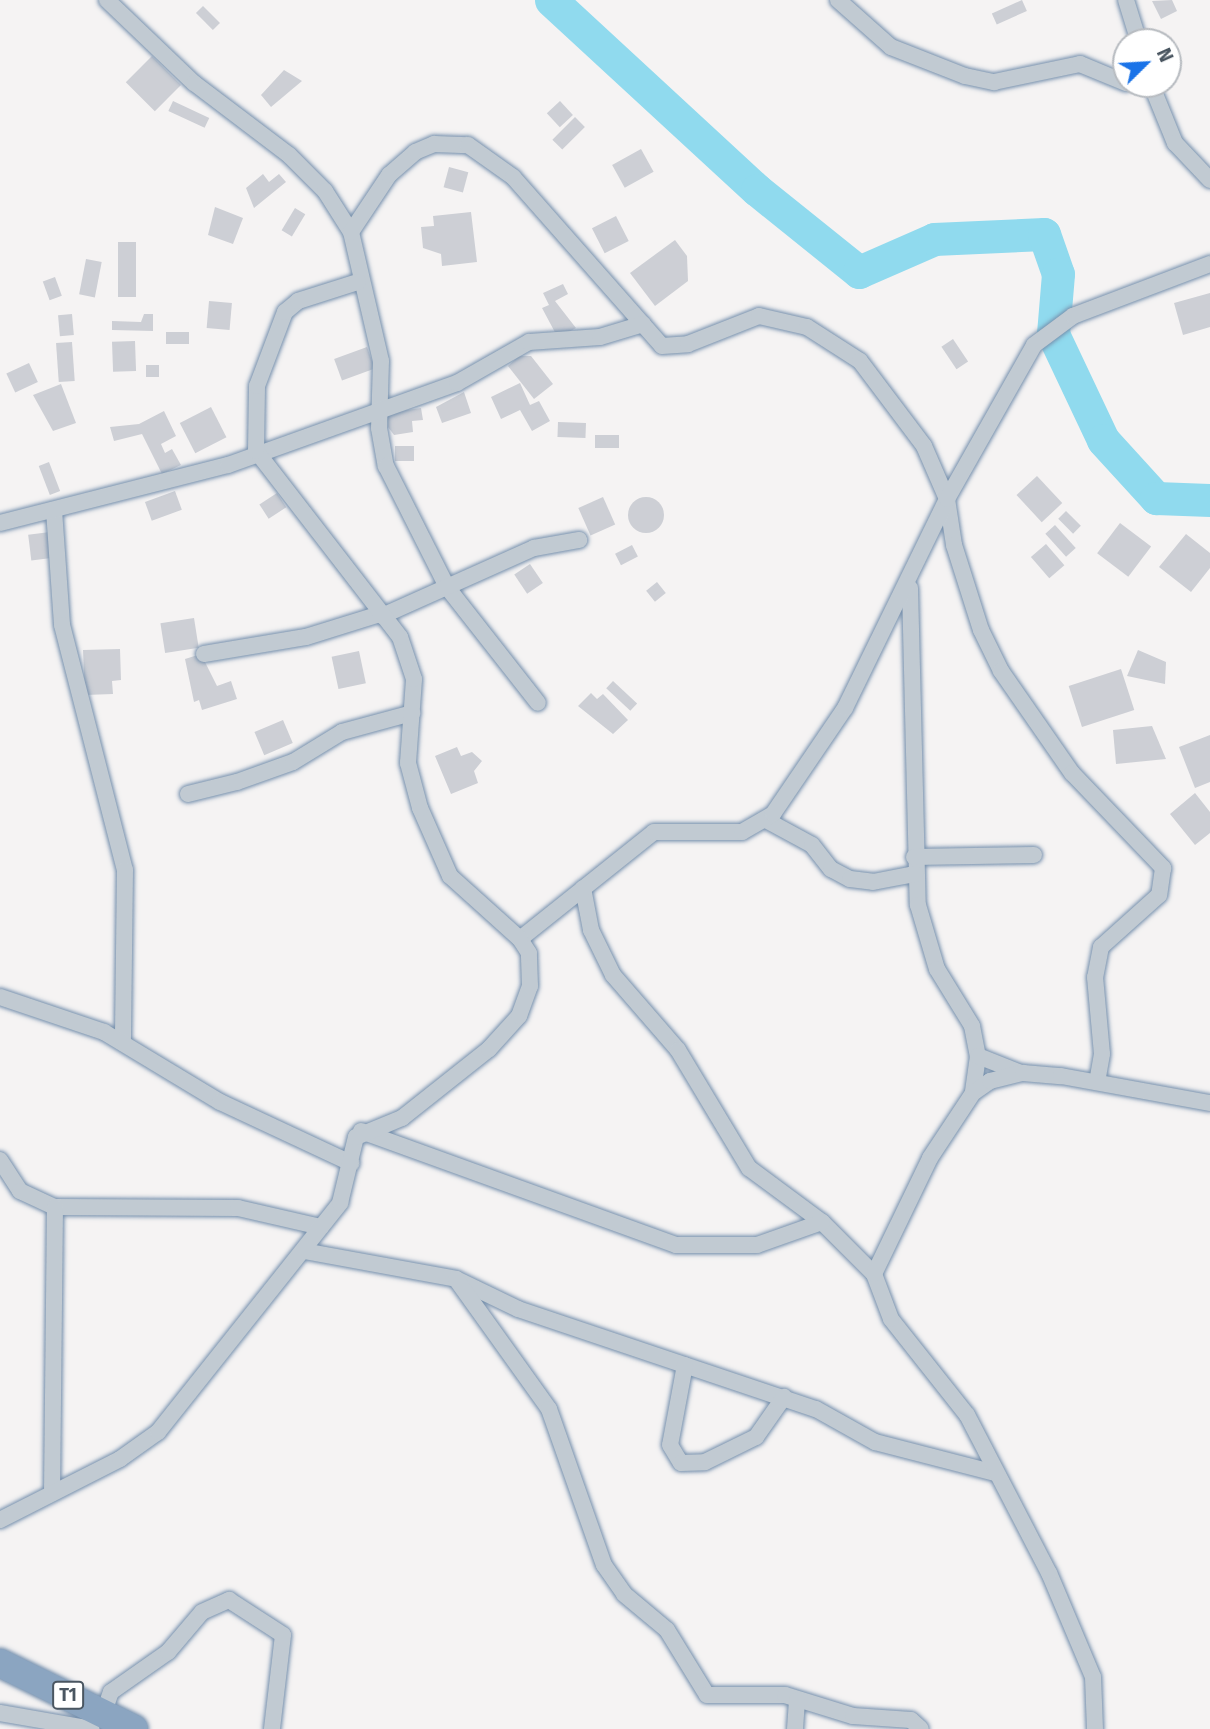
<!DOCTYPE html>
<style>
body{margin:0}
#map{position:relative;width:1210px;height:1729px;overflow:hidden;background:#f5f3f3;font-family:"Fira Sans",sans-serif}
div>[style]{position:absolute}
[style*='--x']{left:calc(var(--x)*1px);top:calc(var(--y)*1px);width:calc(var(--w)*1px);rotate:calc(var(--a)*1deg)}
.river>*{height:33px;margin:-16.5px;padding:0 16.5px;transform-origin:16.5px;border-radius:16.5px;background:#90daee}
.building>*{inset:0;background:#cdcfd5;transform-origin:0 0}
.round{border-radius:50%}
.roads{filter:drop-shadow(0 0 2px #7690ad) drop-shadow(0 0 2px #7690ad)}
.street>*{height:16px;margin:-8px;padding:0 8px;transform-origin:8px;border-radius:8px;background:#c1cad2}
.highway>*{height:28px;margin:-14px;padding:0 14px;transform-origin:14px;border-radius:14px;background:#8ba5c1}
span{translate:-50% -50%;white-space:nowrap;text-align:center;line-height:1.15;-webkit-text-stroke:5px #fff;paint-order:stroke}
.shield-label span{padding:2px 5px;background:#fff;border:2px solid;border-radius:5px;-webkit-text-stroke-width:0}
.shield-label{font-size:18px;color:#4a5661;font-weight:700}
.north{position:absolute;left:1112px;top:28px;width:70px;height:70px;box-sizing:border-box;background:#fff;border:2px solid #b7bbc0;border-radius:50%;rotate:66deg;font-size:19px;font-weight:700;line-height:28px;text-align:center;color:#4a5661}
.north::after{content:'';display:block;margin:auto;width:24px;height:32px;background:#1a73e8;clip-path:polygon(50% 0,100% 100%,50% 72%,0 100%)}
</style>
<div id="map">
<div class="river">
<i style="--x:551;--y:0;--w:280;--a:42.7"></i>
<i style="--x:757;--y:190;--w:131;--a:38.8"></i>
<i style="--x:859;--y:272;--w:82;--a:-23.7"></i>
<i style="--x:934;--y:239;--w:110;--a:-2.6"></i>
<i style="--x:1044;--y:234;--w:42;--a:70.7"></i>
<i style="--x:1058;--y:274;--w:60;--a:94.8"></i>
<i style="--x:1053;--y:334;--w:117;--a:64.7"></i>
<i style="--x:1103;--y:440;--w:79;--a:47.6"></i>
<i style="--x:1156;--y:498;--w:54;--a:2.1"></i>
</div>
<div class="building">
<i style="left:1022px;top:0;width:12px;height:33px;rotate:66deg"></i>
<i style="clip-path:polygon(1172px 0,1177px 11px,1161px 19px,1152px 1px)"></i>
<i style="left:203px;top:6px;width:24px;height:10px;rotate:45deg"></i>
<i style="left:152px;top:56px;width:41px;height:37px;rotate:45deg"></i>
<i style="clip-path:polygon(284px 70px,302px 81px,271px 107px,261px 95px)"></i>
<i style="left:173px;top:101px;width:40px;height:11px;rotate:25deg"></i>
<i style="left:560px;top:101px;width:19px;height:18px;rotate:47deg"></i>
<i style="left:575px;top:117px;width:14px;height:32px;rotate:45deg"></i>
<i style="left:641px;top:149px;width:26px;height:33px;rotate:61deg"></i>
<i style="left:449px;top:167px;width:20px;height:21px;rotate:15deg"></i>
<i style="clip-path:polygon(263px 174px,269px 182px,279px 174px,286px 182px,254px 208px,246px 188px)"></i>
<i style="clip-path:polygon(215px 207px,243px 218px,233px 244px,208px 235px)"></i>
<i style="left:295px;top:208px;width:12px;height:26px;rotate:31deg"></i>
<i style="clip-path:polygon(471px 212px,477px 262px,442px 266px,441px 254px,423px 248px,421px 227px,434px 226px,433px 216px)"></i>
<i style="left:616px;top:216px;width:28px;height:27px;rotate:63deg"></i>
<i style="clip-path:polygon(675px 240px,687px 256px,688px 281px,655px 306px,630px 273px)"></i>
<i style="left:118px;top:242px;width:18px;height:55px"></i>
<i style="left:86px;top:259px;width:16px;height:36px;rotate:11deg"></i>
<i style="left:55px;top:277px;width:20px;height:13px;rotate:70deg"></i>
<i style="clip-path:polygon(563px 284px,568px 294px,555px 301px,576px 328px,558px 338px,542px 308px,549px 305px,543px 293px)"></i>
<i style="clip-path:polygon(1210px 293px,1210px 327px,1183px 335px,1174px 303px)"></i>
<i style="left:209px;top:301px;width:23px;height:27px;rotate:5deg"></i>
<i style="left:72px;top:314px;width:21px;height:14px;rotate:85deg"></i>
<i style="clip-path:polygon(144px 314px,153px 314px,153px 331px,112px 330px,112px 321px,141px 322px)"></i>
<i style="left:166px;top:332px;width:23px;height:12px"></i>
<i style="left:953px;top:339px;width:27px;height:14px;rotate:56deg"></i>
<i style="left:135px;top:341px;width:30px;height:23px;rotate:88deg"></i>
<i style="left:72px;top:342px;width:39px;height:16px;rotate:86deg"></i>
<i style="left:367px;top:347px;width:23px;height:35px;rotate:70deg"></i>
<i style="clip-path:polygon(519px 356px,531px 356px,553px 384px,534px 399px,508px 366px)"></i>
<i style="left:29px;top:363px;width:21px;height:25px;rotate:65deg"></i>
<i style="left:146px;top:365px;width:13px;height:12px"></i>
<i style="clip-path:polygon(520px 383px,530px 405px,539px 401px,550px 421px,532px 431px,520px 410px,501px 419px,491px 397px)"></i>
<i style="clip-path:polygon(61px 384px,76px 423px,53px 431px,33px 395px)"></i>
<i style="clip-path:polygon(464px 392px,471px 413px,442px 423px,436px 407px)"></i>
<i style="left:211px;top:407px;width:34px;height:35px;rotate:63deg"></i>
<i style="clip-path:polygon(421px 408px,423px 420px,412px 421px,413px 432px,394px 435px,388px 427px,386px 413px)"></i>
<i style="clip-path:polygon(164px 411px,176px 436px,161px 444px,165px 453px,172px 449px,181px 465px,162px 474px,142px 434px,114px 441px,110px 427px,139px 424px)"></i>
<i style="left:558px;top:422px;width:28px;height:15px;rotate:2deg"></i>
<i style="left:595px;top:435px;width:24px;height:13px"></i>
<i style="left:395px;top:446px;width:19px;height:15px"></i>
<i style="left:49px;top:462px;width:31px;height:11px;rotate:69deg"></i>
<i style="left:1037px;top:476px;width:37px;height:28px;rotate:47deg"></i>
<i style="left:175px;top:491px;width:20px;height:32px;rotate:70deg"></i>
<i style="left:277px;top:493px;width:17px;height:21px;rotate:57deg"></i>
<i style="left:603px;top:497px;width:30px;height:27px;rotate:66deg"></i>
<i class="round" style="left:628px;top:497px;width:36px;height:36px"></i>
<i style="left:1066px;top:511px;width:21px;height:11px;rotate:45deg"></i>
<i style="left:1120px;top:523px;width:39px;height:38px;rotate:37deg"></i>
<i style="left:1055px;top:525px;width:31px;height:13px;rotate:48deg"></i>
<i style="left:50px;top:532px;width:26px;height:22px;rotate:83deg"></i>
<i style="clip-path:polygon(1186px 534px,1210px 553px,1210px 568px,1191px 592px,1159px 567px)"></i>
<i style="left:1046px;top:544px;width:28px;height:20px;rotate:49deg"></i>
<i style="left:632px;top:545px;width:13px;height:19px;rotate:63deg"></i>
<i style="left:530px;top:564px;width:23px;height:19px;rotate:56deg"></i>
<i style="left:657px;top:582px;width:14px;height:14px;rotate:51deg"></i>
<i style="left:194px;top:618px;width:30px;height:34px;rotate:81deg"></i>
<i style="clip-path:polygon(120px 649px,121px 680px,112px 681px,113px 694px,85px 695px,83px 650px)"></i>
<i style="clip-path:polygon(1138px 650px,1166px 662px,1165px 684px,1127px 676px)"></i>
<i style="left:359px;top:651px;width:33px;height:28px;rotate:78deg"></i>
<i style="clip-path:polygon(201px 654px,217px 686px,231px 681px,237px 699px,202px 710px,199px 700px,194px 702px,185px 659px)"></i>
<i style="left:1121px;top:669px;width:43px;height:55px;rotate:72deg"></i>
<i style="left:613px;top:681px;width:33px;height:10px;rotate:43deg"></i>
<i style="clip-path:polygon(591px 693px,597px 699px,603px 694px,628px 720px,613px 734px,578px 706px)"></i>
<i style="left:283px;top:720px;width:25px;height:31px;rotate:67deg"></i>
<i style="clip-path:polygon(1152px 726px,1166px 759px,1116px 764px,1113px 730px)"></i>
<i style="clip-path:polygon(1210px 735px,1210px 782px,1195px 788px,1179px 747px)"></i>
<i style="clip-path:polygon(457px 747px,461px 756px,472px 752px,482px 761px,474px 771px,478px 783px,451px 794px,435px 756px)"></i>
<i style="clip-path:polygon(1195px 793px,1210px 812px,1210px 833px,1195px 845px,1170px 814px)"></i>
</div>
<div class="roads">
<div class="street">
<i style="--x:107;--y:0;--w:120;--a:43.7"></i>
<i style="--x:194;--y:83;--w:119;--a:37.2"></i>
<i style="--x:289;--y:155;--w:51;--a:45"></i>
<i style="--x:325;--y:191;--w:49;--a:57.6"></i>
<i style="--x:351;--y:232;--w:132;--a:76.9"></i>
<i style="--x:381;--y:361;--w:67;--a:91.7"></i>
<i style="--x:379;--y:428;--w:39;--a:80"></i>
<i style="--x:386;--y:466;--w:136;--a:63.2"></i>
<i style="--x:447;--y:587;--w:147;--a:51.9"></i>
<i style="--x:838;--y:0;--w:71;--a:41.6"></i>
<i style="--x:891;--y:47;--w:79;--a:21.4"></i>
<i style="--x:965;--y:76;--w:30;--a:12"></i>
<i style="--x:994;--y:82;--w:88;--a:-11.8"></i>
<i style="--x:1080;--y:64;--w:50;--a:22.4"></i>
<i style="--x:1126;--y:0;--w:44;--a:72.8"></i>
<i style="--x:1151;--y:84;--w:64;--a:67.9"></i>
<i style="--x:1175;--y:143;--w:51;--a:46.6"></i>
<i style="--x:351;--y:232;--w:69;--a:-56.3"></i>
<i style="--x:389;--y:175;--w:35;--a:-41"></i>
<i style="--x:415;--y:152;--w:21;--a:-23"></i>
<i style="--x:434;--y:144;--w:34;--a:2"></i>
<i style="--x:468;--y:145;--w:55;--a:35.4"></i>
<i style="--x:513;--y:177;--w:225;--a:48.6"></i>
<i style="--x:662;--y:346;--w:26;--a:-4"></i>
<i style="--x:688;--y:344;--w:76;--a:-21.5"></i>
<i style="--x:759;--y:316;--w:49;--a:12.9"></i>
<i style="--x:807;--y:327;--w:63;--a:32.7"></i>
<i style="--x:860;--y:361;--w:106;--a:53"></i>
<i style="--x:924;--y:446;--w:58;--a:66.5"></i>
<i style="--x:947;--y:499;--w:47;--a:81.3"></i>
<i style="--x:954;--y:545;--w:89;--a:72.4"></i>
<i style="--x:981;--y:630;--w:46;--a:64"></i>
<i style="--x:1001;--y:671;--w:124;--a:55.2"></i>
<i style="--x:1072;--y:773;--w:132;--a:46.2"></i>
<i style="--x:1163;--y:868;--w:27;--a:98"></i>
<i style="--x:1159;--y:895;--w:78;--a:138.1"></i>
<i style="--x:1101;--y:947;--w:31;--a:101"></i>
<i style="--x:1095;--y:977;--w:77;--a:84.8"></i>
<i style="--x:1102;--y:1054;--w:28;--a:100"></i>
<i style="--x:54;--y:510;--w:115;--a:86"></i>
<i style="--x:62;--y:625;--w:253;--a:75.6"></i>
<i style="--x:125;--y:870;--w:172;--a:90.7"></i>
<i style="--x:0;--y:523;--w:235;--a:-14.3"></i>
<i style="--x:228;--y:465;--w:243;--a:-19.7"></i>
<i style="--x:457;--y:383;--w:83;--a:-29.7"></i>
<i style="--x:529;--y:342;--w:71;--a:-4"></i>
<i style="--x:600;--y:337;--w:45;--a:-16.8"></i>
<i style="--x:910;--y:588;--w:317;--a:88.6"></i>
<i style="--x:918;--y:905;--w:67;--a:73.5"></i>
<i style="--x:937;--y:969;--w:67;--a:58.4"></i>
<i style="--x:972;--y:1026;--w:31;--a:79"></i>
<i style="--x:978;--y:1056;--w:37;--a:98"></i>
<i style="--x:382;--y:616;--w:167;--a:-24.1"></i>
<i style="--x:534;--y:548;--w:46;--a:-10.1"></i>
<i style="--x:204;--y:654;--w:103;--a:-9.5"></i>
<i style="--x:306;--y:637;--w:77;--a:-17.3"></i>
<i style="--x:188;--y:794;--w:50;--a:-13.8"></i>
<i style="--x:237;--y:782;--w:59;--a:-19.7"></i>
<i style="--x:293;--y:762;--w:57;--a:-31.5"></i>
<i style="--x:342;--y:732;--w:73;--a:-15.2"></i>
<i style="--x:766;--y:820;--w:52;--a:28.5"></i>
<i style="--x:812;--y:845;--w:31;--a:52"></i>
<i style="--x:831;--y:869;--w:21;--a:28"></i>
<i style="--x:850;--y:879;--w:23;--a:7"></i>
<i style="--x:873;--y:882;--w:43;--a:-10.8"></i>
<i style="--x:914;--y:857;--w:120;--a:-1"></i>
<i style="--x:583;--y:888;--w:43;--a:79.2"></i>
<i style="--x:591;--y:930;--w:50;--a:63.9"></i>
<i style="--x:613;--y:975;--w:99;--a:49.1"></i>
<i style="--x:678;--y:1050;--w:138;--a:59"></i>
<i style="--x:749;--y:1168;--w:91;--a:36.5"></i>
<i style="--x:822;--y:1222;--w:74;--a:45"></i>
<i style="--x:520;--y:939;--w:171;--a:-38.6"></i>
<i style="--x:654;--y:832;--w:88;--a:0"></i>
<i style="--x:742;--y:832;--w:36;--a:-30"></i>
<i style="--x:773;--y:814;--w:128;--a:-55.8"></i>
<i style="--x:845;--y:708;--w:233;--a:-64"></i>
<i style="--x:947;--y:499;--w:177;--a:-60.5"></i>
<i style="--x:1034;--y:345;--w:49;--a:-36.6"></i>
<i style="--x:1073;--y:316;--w:147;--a:-20.8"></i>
<i style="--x:0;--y:997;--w:110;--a:18.6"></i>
<i style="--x:104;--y:1032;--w:135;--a:31.1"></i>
<i style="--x:220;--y:1102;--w:145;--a:25"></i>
<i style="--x:978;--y:1056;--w:46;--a:21.6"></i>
<i style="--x:361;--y:1131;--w:335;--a:19.9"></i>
<i style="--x:676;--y:1245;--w:81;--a:0"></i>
<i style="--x:757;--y:1245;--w:69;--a:-19.5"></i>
<i style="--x:0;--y:1160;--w:37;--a:57"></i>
<i style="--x:20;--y:1191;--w:38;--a:25"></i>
<i style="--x:55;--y:1207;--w:183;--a:0.3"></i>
<i style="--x:238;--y:1208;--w:85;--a:12.9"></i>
<i style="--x:304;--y:1251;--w:155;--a:10.4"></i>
<i style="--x:456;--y:1279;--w:69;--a:25.8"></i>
<i style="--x:518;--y:1309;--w:314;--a:18.6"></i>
<i style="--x:816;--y:1409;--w:68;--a:29.2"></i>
<i style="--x:875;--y:1442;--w:124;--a:14.5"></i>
<i style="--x:456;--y:1279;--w:160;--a:54.4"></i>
<i style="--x:549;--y:1409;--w:165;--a:70.6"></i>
<i style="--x:604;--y:1565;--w:35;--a:55"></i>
<i style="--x:624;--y:1594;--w:56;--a:39.9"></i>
<i style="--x:667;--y:1630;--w:76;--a:58.4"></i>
<i style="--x:707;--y:1695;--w:78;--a:0"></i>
<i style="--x:785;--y:1695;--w:71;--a:17.2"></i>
<i style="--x:853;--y:1716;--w:58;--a:3.9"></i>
<i style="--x:911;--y:1720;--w:13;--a:42"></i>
<i style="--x:685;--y:1365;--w:81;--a:100.6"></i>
<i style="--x:670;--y:1445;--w:21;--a:59"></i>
<i style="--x:681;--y:1463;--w:24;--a:-2"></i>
<i style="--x:705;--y:1462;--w:57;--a:-26.1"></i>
<i style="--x:756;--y:1437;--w:49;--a:-55"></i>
<i style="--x:52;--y:1493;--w:286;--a:-89.4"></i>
<i style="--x:0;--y:1520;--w:135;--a:-26.9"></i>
<i style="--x:120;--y:1459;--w:47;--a:-35.4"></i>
<i style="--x:158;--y:1432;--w:293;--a:-51.5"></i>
<i style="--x:340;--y:1203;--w:68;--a:-76.4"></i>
<i style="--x:356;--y:1137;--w:50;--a:-22.4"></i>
<i style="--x:402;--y:1118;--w:111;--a:-38.4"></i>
<i style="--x:489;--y:1049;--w:45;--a:-47.7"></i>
<i style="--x:519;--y:1016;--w:32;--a:-70"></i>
<i style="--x:530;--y:986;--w:33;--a:-92"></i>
<i style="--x:529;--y:953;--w:17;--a:-123"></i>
<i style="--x:520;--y:939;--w:94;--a:-138"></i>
<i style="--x:450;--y:876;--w:74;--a:-113.8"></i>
<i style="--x:420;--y:808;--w:47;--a:-104.9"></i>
<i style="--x:408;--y:763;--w:84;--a:-85.9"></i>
<i style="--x:414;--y:679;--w:44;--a:-108.4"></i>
<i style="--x:400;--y:637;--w:235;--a:-127.7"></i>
<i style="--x:256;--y:451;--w:65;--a:-89.1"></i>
<i style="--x:257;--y:386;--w:79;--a:-69.3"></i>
<i style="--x:285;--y:312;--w:17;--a:-40"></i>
<i style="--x:298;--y:301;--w:63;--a:-17.6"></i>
<i style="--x:104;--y:1712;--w:21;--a:-71"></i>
<i style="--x:111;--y:1692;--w:70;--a:-35.1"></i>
<i style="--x:168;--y:1652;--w:52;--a:-49.6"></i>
<i style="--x:202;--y:1612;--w:30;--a:-24"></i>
<i style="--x:229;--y:1600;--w:64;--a:32.9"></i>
<i style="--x:283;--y:1635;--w:95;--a:96.7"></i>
<i style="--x:0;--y:1713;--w:93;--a:9.9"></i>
<i style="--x:795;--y:1729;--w:29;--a:-86"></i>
<i style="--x:1095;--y:1729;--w:52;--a:-92.2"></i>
<i style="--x:1093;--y:1677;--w:113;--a:-112.9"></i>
<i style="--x:1049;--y:1573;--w:178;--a:-117.4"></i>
<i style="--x:967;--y:1415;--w:122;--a:-128.4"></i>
<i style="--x:891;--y:1319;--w:48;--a:-110.7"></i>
<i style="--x:874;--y:1274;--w:129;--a:-64.2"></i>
<i style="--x:930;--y:1158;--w:78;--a:-56.5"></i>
<i style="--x:973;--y:1093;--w:21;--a:-35"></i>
<i style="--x:990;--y:1081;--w:34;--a:-14"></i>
<i style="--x:1023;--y:1073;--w:38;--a:5"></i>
<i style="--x:1061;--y:1076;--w:151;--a:10.3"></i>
</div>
<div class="highway">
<i style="--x:0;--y:1663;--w:149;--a:26.2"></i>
</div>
</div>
<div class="shield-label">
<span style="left:68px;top:1695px">T1</span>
</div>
<div class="north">N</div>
</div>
